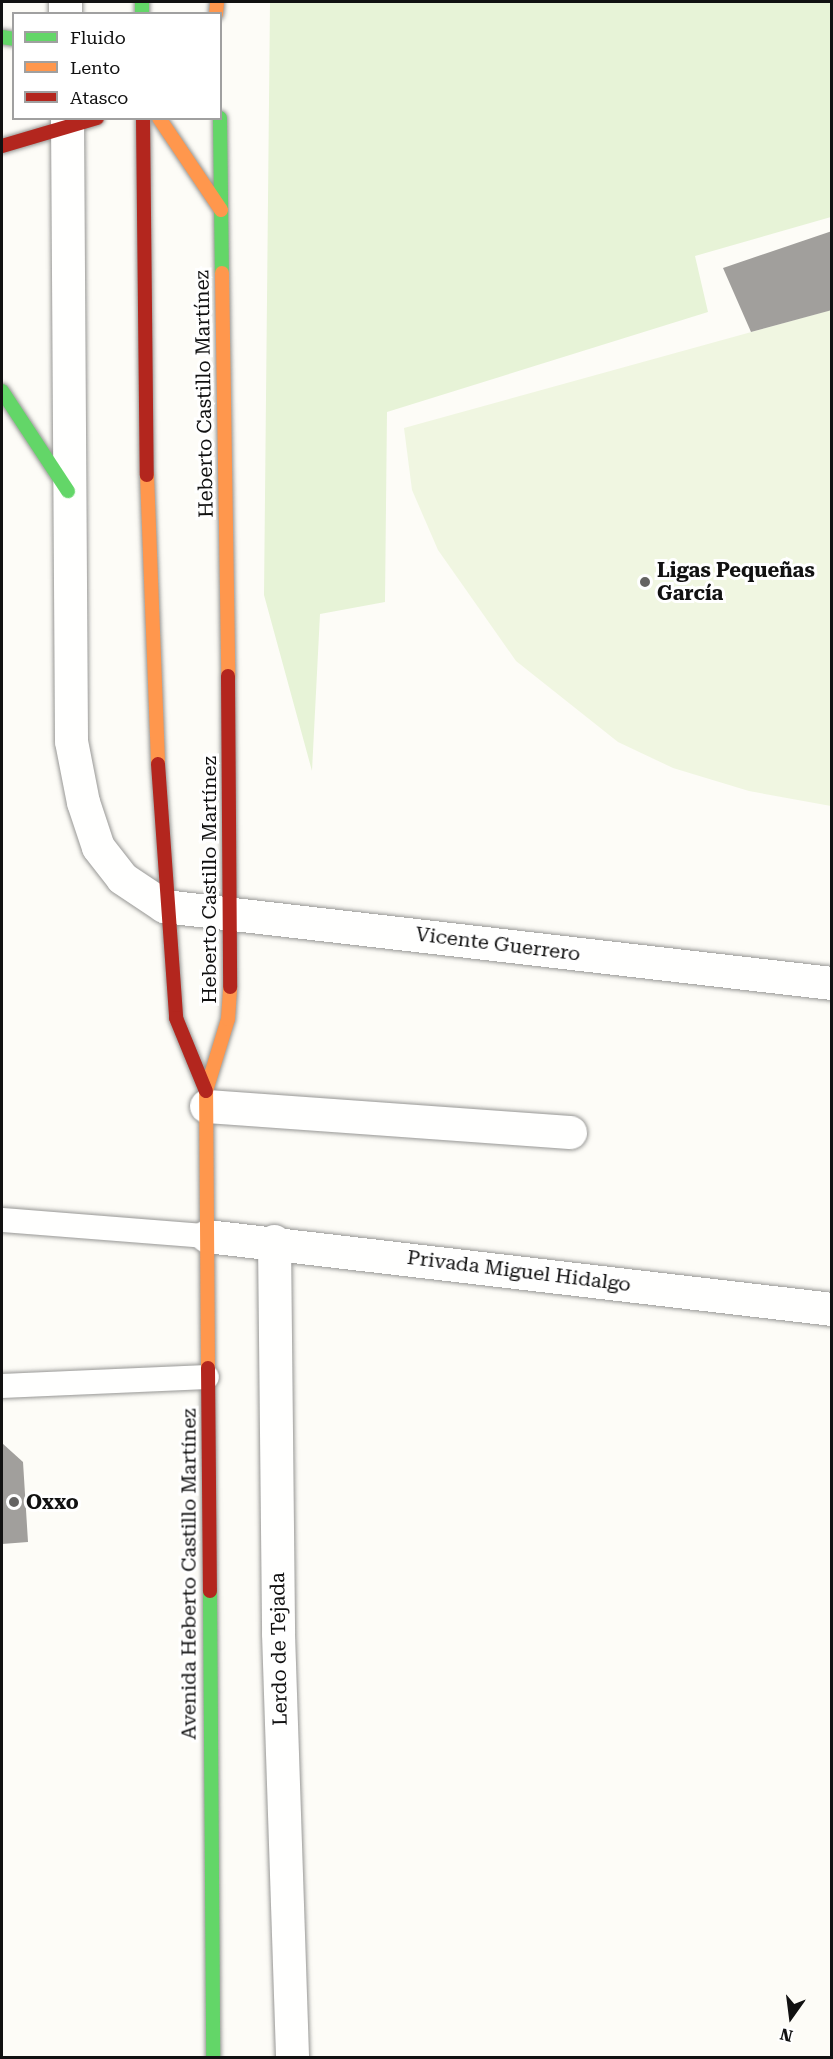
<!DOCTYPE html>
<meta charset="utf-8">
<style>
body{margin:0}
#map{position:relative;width:833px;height:2059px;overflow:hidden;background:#fdfcf7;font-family:"Roboto Serif",serif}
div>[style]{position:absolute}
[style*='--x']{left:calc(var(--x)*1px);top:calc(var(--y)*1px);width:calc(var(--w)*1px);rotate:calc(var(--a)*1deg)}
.green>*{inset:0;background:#e7f3d7}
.pitch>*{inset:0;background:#f0f6e1}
.building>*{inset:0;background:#a19f9c}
.roads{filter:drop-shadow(0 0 2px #979795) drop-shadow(0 0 2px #979795)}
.lane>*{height:24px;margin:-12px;padding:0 12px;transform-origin:12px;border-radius:12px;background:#fffffe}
.street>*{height:33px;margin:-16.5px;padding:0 16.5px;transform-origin:16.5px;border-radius:16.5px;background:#fffffe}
.fast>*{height:14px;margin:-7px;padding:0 7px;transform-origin:7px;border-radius:7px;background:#63d668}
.slow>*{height:14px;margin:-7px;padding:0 7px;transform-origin:7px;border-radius:7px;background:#ff974d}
.jam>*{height:14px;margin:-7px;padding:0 7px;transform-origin:7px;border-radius:7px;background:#b3261e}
.dots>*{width:16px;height:16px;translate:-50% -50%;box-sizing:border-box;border:3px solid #fff;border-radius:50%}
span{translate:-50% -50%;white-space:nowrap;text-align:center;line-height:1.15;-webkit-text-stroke:6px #fff;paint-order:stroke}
.street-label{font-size:20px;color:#111}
.poi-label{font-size:20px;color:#111;font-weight:700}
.left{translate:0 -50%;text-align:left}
.frame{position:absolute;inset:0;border:3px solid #111;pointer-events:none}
.legend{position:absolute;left:12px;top:12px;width:210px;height:108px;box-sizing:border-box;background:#fff;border:2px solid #a0a0a0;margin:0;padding:8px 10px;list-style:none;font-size:18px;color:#111}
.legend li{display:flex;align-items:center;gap:12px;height:30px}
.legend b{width:30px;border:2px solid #a0a0a0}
.north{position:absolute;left:761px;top:1987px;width:60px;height:60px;-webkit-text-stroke:4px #fff;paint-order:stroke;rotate:194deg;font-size:16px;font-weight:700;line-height:24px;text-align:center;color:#111}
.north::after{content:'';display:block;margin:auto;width:21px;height:27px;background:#111;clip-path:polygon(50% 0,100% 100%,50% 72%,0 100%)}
</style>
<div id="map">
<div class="green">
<i style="clip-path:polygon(270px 2px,831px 2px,831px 217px,695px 256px,708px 312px,387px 412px,385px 602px,320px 614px,312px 771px,264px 595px)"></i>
</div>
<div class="pitch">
<i style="clip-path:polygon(831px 310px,831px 806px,749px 791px,673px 768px,618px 742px,516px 661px,438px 550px,412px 490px,404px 428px)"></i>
</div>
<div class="building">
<i style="clip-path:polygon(832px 231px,832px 310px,751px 332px,723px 268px)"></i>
<i style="clip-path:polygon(2px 1443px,23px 1462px,28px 1542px,2px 1544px)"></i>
</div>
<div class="roads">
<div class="lane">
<i style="--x:2;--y:1220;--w:206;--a:4.5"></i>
<i style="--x:2;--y:1386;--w:205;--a:-2.5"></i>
</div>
<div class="street">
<i style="--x:65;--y:2;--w:12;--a:90"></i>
<i style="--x:67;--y:118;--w:623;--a:89.63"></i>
<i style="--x:71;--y:741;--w:62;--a:78.9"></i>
<i style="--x:83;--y:802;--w:47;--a:71.6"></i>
<i style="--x:98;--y:847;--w:39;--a:52"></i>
<i style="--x:122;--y:878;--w:50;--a:33.7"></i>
<i style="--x:164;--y:906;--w:672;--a:6.58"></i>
<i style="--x:206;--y:1106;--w:365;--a:4.1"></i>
<i style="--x:207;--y:1236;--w:629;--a:6.66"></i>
<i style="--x:274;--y:1241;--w:392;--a:89.4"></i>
<i style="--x:278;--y:1633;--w:425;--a:88.1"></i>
</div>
<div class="fast">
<i style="--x:142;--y:2;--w:12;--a:90"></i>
<i style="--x:2;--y:37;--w:12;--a:9"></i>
<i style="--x:220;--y:118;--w:155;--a:89.3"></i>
<i style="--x:2;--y:391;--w:120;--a:56.6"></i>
<i style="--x:210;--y:1591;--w:467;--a:89.6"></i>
</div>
<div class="slow">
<i style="--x:216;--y:14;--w:12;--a:-85"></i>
<i style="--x:159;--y:118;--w:111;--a:56"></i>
<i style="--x:222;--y:273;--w:403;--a:89.1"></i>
<i style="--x:147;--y:475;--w:289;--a:87.8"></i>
<i style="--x:208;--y:1368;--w:277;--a:-90.4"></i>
<i style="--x:206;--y:1091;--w:75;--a:-73"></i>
<i style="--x:228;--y:1019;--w:32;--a:-86"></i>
</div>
<div class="jam">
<i style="--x:143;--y:118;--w:357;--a:89.4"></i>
<i style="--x:2;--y:146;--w:99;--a:-16.4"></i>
<i style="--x:228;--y:676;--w:311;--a:89.6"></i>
<i style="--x:158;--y:764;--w:255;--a:85.9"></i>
<i style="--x:176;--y:1018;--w:79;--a:67.7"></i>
<i style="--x:208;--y:1368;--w:223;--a:89.5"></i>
</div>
</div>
<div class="dots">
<i style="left:645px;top:582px;background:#646362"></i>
<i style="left:14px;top:1502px;background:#646362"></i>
</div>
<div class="street-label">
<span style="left:204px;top:394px;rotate:-91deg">Heberto Castillo Martínez</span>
<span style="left:209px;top:880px;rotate:-90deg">Heberto Castillo Martínez</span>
<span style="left:498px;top:944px;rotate:7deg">Vicente Guerrero</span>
<span style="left:519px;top:1271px;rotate:7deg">Privada Miguel Hidalgo</span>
<span style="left:189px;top:1574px;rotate:-90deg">Avenida Heberto Castillo Martínez</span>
<span style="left:279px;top:1649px;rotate:-91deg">Lerdo de Tejada</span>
</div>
<div class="poi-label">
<span class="left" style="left:657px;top:582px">Ligas Pequeñas<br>García</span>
<span class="left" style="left:26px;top:1502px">Oxxo</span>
</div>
<div class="frame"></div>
<ul class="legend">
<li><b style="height:8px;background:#63d668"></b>Fluido</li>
<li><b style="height:8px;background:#ff974d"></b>Lento</li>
<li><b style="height:8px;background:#b3261e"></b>Atasco</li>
</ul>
<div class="north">N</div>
</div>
